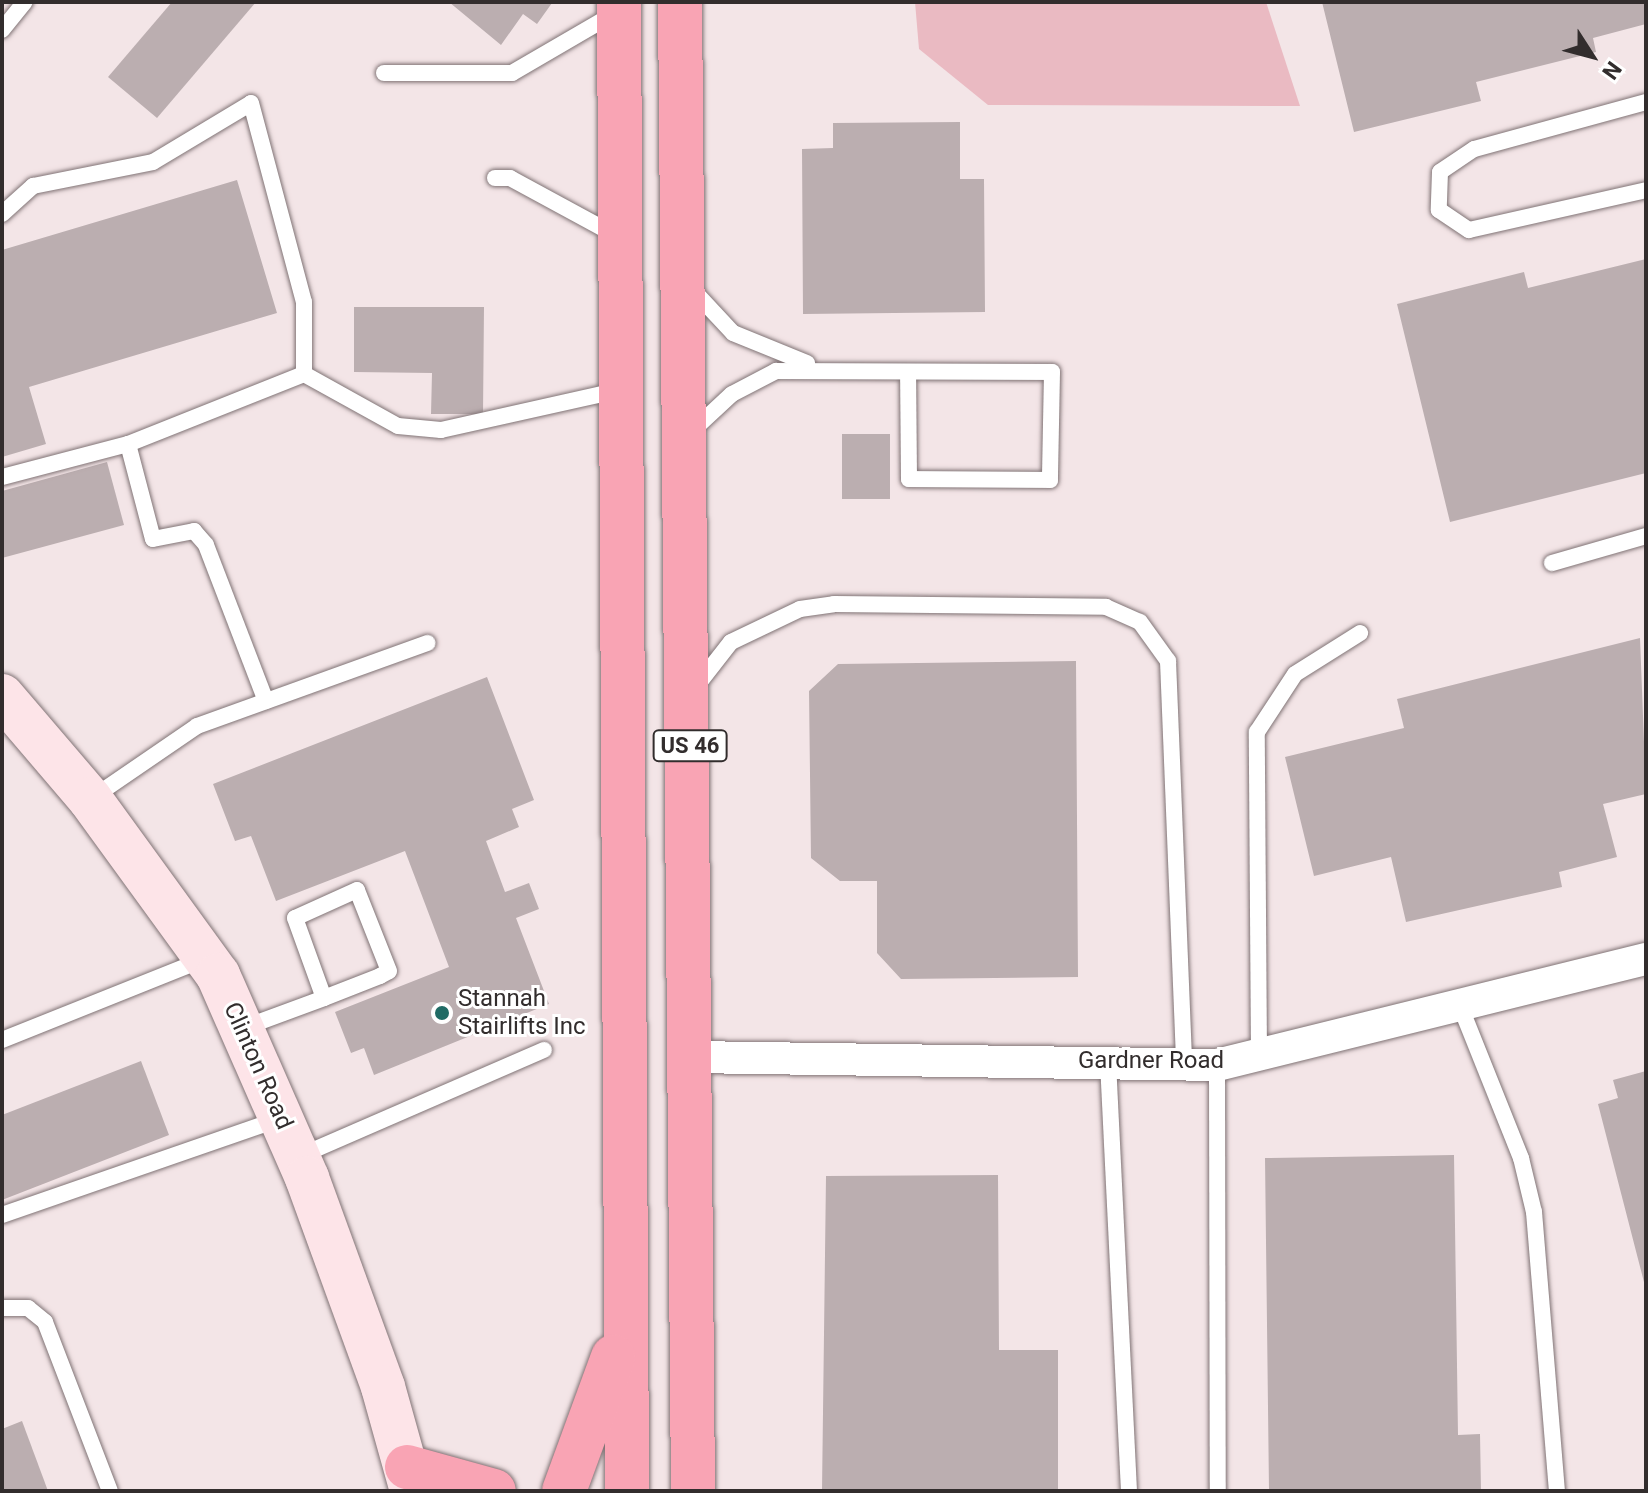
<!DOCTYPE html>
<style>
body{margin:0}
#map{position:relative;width:1648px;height:1493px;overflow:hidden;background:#f3e5e7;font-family:Roboto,sans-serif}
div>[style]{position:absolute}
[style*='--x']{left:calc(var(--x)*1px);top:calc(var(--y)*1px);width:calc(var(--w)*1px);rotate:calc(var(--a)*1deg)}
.green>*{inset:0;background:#eabac2}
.building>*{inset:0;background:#bbaeb0;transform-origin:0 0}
.roads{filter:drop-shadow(0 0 2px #807375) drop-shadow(0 0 2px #807375)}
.lane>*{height:16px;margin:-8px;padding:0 8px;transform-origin:8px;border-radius:8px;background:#fff}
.street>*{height:32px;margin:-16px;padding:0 16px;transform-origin:16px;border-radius:16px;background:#fff}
.secondary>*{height:44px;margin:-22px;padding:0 22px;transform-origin:22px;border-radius:22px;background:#fde4e8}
.highway>*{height:44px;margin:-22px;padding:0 22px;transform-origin:22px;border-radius:22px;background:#f9a4b4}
.dots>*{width:22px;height:22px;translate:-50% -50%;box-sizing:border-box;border:4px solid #fff;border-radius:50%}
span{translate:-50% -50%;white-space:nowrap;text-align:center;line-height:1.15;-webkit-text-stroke:6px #fff;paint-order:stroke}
.shield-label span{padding:2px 6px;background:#fff;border:2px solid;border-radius:6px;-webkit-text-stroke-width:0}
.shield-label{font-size:22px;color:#322d2d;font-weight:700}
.poi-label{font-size:24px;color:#322d2d}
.left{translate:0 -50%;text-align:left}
.street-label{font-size:24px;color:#322d2d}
.frame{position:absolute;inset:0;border:4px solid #322d2d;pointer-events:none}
.north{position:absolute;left:1552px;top:16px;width:80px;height:80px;-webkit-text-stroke:6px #fff;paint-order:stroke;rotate:126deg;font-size:22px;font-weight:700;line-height:32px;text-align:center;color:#322d2d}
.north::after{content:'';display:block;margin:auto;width:28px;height:36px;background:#322d2d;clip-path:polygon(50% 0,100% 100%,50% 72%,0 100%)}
</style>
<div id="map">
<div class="green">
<i style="clip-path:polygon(915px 2px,1266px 2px,1300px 106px,988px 105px,919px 49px)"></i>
</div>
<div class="building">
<i style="clip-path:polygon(172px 2px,256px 2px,157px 118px,108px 77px)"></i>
<i style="clip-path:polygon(449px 2px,551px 2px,552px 3px,537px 24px,523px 14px,501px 45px)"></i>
<i style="clip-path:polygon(1322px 2px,1646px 2px,1646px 24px,1593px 38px,1596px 52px,1476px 82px,1481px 101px,1354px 132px)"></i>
<i style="clip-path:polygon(960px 122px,960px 179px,984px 179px,985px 312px,803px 314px,802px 149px,833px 148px,833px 123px)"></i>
<i style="clip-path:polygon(237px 180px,277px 313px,29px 387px,46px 444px,2px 457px,2px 250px)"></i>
<i style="clip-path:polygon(1646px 259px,1646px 473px,1450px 522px,1397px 304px,1524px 272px,1528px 288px)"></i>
<i style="clip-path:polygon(354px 307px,484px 307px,483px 414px,431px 414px,432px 373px,354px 372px)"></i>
<i style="left:842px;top:434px;width:48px;height:65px"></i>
<i style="clip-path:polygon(107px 462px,124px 525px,2px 558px,2px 491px)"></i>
<i style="clip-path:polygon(1640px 638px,1646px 794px,1603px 804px,1617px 857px,1559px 872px,1562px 887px,1406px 922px,1391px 857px,1314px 876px,1285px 757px,1404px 728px,1397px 699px)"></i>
<i style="clip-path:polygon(1076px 661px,1078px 977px,901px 979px,877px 953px,877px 881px,840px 881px,811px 858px,809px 691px,838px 664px)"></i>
<i style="clip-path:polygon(487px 677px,534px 800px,512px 809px,519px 827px,486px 841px,505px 892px,529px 883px,539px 909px,516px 918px,549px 1004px,374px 1075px,364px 1048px,351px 1053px,335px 1012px,449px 967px,405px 851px,276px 901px,251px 836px,235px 841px,213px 784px)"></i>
<i style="clip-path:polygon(141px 1061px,169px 1135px,2px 1200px,2px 1115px)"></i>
<i style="clip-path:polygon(1646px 1071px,1646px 1286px,1645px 1286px,1598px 1104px,1618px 1098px,1613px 1080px)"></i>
<i style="clip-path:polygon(1454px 1155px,1458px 1435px,1480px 1434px,1481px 1491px,1269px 1491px,1265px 1158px)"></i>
<i style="clip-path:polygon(998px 1175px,999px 1350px,1058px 1350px,1058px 1491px,822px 1491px,826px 1176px)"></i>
<i style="clip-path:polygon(22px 1421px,48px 1491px,2px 1491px,2px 1429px)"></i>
</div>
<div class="roads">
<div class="lane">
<i style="--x:2;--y:30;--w:36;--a:-51"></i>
<i style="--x:384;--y:73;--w:128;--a:0"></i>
<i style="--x:512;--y:73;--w:119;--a:-30.2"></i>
<i style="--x:1646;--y:102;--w:178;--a:164.7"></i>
<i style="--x:1474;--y:149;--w:41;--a:145.9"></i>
<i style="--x:1440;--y:172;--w:38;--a:92"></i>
<i style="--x:1439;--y:210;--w:36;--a:34"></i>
<i style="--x:1469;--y:230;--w:181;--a:-12.7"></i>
<i style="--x:495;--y:178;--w:15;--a:0"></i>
<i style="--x:510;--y:178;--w:119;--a:28.5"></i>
<i style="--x:2;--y:214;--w:42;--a:-42.1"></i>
<i style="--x:33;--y:186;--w:122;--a:-11.3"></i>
<i style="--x:153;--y:162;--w:114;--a:-31"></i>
<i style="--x:251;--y:103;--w:206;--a:75.1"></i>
<i style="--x:304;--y:302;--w:72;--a:90"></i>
<i style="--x:304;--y:374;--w:189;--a:158.3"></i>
<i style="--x:128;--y:444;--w:130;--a:165.3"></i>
<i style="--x:692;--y:289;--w:60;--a:47"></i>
<i style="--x:733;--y:333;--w:80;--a:22.1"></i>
<i style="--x:304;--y:374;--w:107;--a:29"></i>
<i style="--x:398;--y:426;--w:43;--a:5.3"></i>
<i style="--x:441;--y:430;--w:183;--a:-12.6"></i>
<i style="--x:690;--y:433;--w:57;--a:-42.9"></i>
<i style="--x:732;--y:394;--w:50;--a:-27.6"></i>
<i style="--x:776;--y:371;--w:276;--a:0.2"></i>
<i style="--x:1052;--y:372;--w:108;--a:91.1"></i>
<i style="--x:1050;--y:480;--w:141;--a:-179.6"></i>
<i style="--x:909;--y:479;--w:107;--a:-90.5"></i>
<i style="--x:128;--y:444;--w:98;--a:75.3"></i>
<i style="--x:153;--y:539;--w:42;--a:-11"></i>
<i style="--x:194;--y:531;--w:18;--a:49"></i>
<i style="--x:206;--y:545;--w:167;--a:69"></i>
<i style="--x:1552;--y:563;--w:98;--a:-16"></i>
<i style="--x:695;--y:688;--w:58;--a:-52"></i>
<i style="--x:731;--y:642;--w:76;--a:-25.6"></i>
<i style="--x:800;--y:609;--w:34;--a:-8"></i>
<i style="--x:834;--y:604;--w:272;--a:0.6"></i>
<i style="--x:1106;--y:607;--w:37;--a:24"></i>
<i style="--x:1140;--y:622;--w:48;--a:54.3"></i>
<i style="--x:1168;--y:661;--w:403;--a:87.7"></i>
<i style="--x:92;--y:798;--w:127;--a:-34.4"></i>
<i style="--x:197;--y:726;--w:245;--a:-19.8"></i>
<i style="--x:1461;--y:1008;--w:162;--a:68.2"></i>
<i style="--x:1521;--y:1158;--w:56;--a:76.5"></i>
<i style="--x:1534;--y:1212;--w:280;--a:85.3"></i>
<i style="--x:243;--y:1028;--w:86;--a:-20.3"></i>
<i style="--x:324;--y:998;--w:60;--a:-21.4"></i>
<i style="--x:380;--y:976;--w:10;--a:-29"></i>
<i style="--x:389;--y:971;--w:87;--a:-111.6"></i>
<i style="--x:357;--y:890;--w:68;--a:155.7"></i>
<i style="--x:295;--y:918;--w:85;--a:70.1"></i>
<i style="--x:2;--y:1040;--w:219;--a:-21.8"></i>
<i style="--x:1259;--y:1056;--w:324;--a:-90.4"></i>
<i style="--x:1257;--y:732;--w:69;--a:-56.8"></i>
<i style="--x:1295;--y:674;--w:77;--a:-32.2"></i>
<i style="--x:1108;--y:1062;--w:430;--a:87.2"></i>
<i style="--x:1217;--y:1065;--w:426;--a:89.9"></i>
<i style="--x:300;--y:1156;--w:266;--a:-23.5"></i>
<i style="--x:2;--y:1215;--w:294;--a:-19.1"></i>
<i style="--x:2;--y:1308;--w:26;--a:0"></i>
<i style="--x:28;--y:1308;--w:22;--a:39"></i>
<i style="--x:45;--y:1322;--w:181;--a:69"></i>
</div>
<div class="street">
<i style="--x:691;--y:1057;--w:526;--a:0.87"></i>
<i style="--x:1217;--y:1065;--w:442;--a:-13.9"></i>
</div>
<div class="secondary">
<i style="--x:2;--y:696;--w:135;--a:49.5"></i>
<i style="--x:90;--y:799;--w:218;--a:54"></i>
<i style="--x:218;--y:975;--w:222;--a:66.3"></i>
<i style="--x:307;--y:1178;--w:222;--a:70"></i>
<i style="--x:383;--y:1387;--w:108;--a:74.4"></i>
</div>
<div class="highway">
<i style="--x:619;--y:2;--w:1489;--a:89.69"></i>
<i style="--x:680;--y:2;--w:1489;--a:89.5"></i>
<i style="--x:407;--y:1467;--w:90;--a:15.4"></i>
<i style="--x:564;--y:1491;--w:143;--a:-69.9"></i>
</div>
</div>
<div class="dots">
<i style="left:442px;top:1013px;background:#206b65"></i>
</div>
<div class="shield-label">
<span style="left:690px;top:746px">US 46</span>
</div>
<div class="poi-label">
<span class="left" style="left:458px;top:1013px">Stannah<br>Stairlifts Inc</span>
</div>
<div class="street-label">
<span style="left:1151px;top:1061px">Gardner Road</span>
<span style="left:258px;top:1066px;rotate:66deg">Clinton Road</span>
</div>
<div class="frame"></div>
<div class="north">N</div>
</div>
